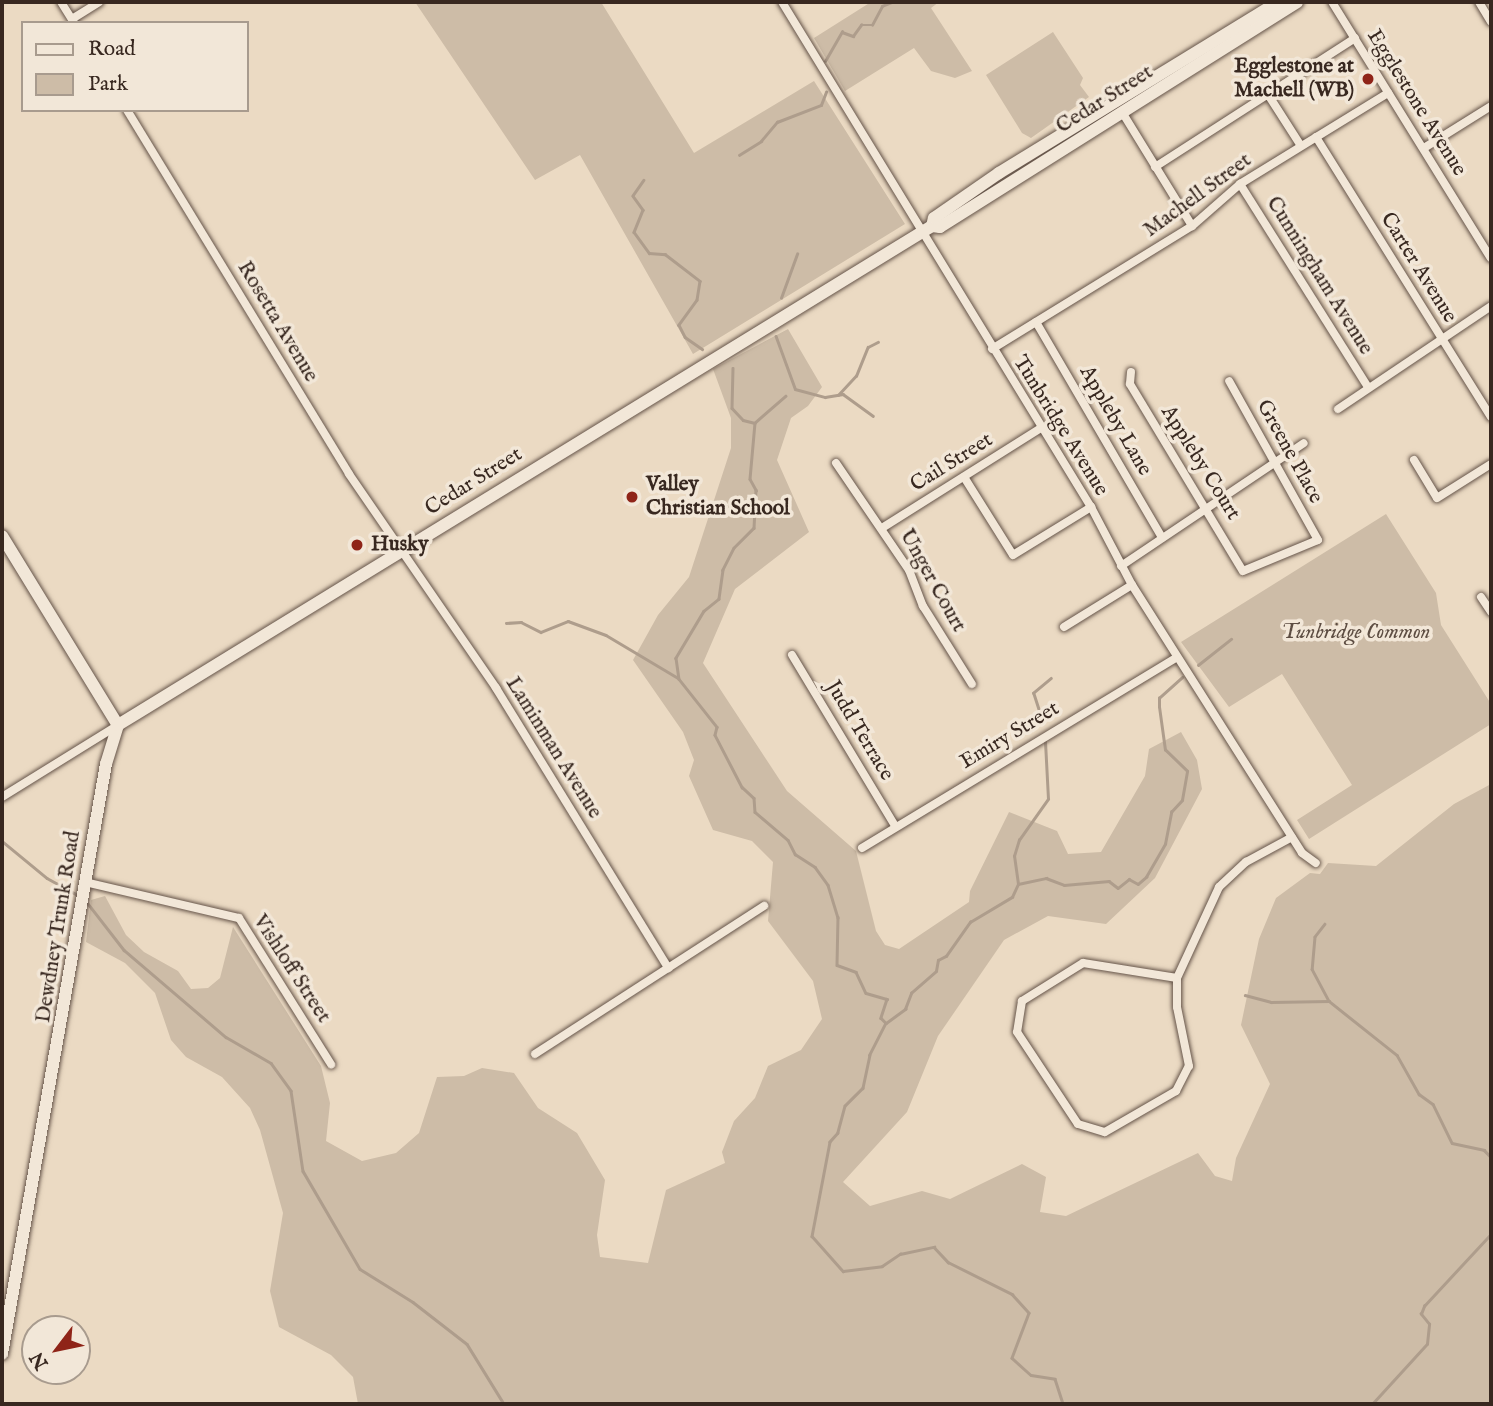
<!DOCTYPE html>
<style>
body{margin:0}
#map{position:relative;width:1493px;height:1406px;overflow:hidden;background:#ebdac3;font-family:"IM FELL English",serif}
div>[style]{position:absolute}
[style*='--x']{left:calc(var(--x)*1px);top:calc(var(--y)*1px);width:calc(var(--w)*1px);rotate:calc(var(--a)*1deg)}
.green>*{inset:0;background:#cdbca7}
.stream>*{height:2.5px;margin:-1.25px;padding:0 1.25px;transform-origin:1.25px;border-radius:1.25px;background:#ae9d8c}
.roads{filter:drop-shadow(0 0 2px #655449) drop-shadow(0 0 2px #655449)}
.minor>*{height:8px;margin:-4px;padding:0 4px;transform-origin:4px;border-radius:4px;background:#f2e7d8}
.secondary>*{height:12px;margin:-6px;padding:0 6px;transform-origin:6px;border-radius:6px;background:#f2e7d8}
.dots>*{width:19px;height:19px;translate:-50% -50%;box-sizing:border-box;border:4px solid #f2e7d8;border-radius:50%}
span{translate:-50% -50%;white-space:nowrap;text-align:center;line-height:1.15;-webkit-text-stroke:7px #f2e7d8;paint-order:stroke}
.poi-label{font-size:21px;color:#382820;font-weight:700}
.right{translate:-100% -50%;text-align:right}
.left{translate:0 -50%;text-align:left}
.street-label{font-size:21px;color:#382820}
.park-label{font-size:21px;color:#5d4d42;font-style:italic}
.frame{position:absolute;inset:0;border:4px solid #382820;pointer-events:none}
.legend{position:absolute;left:21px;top:21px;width:228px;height:91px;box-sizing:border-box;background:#f2e7d8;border:2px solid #a89b8e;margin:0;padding:9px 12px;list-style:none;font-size:21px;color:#382820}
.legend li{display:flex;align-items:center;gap:14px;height:35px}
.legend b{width:35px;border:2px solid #a89b8e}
.north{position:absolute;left:21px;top:1315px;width:70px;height:70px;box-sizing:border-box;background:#f2e7d8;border:2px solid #a89b8e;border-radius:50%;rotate:238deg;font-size:19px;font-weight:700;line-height:28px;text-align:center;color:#382820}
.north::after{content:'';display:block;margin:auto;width:24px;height:32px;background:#8f2418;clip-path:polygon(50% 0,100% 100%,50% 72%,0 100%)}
</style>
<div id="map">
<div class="green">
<i style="clip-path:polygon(415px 2px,601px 2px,694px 153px,814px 81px,905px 224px,693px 354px,580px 155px,535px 180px)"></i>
<i style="clip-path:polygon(871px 2px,939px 2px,931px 8px,972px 71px,955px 78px,931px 71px,914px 48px,845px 91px,814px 38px)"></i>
<i style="clip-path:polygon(1053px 32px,1083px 78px,1080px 85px,1089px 97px,1031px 138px,1022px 133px,986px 75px)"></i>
<i style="clip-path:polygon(788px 329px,822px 387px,808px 406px,791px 418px,777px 460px,809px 532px,735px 589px,703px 663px,787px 791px,856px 851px,876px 931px,885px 945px,899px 949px,969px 902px,970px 891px,1009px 812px,1057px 831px,1068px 854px,1101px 852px,1145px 776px,1149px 749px,1181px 732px,1197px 760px,1202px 789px,1155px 878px,1106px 924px,1048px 916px,1004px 940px,938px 1036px,907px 1112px,843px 1182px,870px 1206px,922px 1191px,950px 1199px,1022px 1164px,1046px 1177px,1040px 1212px,1066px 1216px,1198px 1153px,1215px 1176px,1232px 1181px,1236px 1158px,1270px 1084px,1241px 1025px,1259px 939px,1276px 898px,1310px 873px,1320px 874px,1328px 863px,1376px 866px,1454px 804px,1491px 784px,1491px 1404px,358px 1404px,353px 1377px,331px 1355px,279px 1327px,270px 1291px,283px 1213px,260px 1130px,250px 1108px,222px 1077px,186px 1057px,171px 1040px,155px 993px,125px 963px,86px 942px,91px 900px,105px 896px,126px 935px,144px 952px,178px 971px,191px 989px,208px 988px,220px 978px,233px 927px,321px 1066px,330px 1103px,326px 1141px,362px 1161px,396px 1153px,419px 1133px,437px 1077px,464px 1076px,482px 1068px,514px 1073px,538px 1108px,577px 1133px,605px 1180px,597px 1235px,600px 1257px,648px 1263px,666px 1190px,725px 1163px,722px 1152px,734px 1121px,755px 1098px,768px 1066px,801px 1050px,822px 1019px,813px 981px,768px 921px,773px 862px,752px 841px,713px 830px,689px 776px,694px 760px,683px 732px,633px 660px,658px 615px,689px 577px,731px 448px,731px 418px,713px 369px)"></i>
<i style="clip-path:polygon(1386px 514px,1436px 593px,1441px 625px,1491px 704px,1491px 724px,1309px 839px,1297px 820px,1352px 785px,1282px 674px,1229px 707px,1181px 642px)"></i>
</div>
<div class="stream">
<i style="--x:825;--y:61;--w:34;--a:-60"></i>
<i style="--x:842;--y:32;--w:12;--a:20"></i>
<i style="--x:853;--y:36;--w:14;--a:-54"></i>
<i style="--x:861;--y:25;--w:11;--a:0"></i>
<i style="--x:872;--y:25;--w:21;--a:-62"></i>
<i style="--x:882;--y:6;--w:11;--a:-22"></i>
<i style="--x:739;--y:155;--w:26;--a:-32"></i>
<i style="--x:761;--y:141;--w:25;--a:-50"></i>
<i style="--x:777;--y:122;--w:47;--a:-21.1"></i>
<i style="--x:821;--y:105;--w:14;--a:-69"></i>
<i style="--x:644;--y:180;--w:19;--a:125"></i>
<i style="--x:633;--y:196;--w:17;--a:54"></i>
<i style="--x:643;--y:210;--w:24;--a:112"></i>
<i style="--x:634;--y:232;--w:26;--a:54"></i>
<i style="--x:649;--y:253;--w:16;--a:4"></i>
<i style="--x:665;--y:254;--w:44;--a:37.6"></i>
<i style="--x:700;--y:281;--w:19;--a:99"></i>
<i style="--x:697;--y:300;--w:31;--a:126"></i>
<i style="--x:679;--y:325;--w:13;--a:63"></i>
<i style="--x:685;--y:337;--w:21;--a:35"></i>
<i style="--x:781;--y:298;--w:47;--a:-70"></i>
<i style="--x:776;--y:336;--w:55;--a:69.9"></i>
<i style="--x:733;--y:368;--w:40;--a:91.4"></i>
<i style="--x:732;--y:408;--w:16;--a:47"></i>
<i style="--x:743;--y:420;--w:12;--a:14"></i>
<i style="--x:795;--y:389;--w:31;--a:15"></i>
<i style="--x:825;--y:397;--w:18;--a:-9"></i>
<i style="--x:843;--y:394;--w:37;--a:36"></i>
<i style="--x:838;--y:395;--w:26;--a:-47"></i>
<i style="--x:856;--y:376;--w:31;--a:-68"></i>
<i style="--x:868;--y:347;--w:11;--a:-27"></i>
<i style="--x:786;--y:396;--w:41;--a:138.9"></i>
<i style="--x:755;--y:423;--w:56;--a:95.1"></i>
<i style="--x:750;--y:479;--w:13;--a:61"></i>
<i style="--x:756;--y:490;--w:38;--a:93"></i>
<i style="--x:754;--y:528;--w:28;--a:135"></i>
<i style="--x:734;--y:548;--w:25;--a:117"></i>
<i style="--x:723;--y:570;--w:29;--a:98"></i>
<i style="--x:719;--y:599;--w:19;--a:141"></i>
<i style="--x:704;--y:611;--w:55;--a:120.8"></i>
<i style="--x:676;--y:658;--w:21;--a:82"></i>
<i style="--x:679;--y:679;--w:61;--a:51.6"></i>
<i style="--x:717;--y:727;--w:8;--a:104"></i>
<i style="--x:715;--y:735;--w:59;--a:62.6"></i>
<i style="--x:742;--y:787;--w:16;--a:43"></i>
<i style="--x:754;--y:798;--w:14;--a:86"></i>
<i style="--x:755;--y:812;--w:43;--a:40.3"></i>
<i style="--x:788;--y:840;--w:16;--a:63"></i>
<i style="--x:795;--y:854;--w:24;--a:33"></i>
<i style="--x:815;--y:867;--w:22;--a:54"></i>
<i style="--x:828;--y:885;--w:34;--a:73"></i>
<i style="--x:838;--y:917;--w:48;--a:91.2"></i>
<i style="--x:837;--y:965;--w:20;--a:20"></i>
<i style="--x:856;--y:972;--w:23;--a:65"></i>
<i style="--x:866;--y:993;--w:22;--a:16"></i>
<i style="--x:887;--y:999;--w:20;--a:108"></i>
<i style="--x:881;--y:1018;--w:7;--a:45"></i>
<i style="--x:886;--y:1023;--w:36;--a:117"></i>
<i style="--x:870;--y:1055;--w:34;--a:102"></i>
<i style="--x:863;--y:1088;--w:25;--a:135"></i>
<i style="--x:845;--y:1106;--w:28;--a:105"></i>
<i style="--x:838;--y:1133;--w:12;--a:132"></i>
<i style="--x:830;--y:1142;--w:96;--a:100.8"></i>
<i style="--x:812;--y:1236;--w:47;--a:48.5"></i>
<i style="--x:843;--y:1271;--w:39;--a:-7"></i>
<i style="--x:882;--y:1266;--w:22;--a:-34"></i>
<i style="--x:900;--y:1254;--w:35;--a:-12"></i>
<i style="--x:934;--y:1247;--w:21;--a:47"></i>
<i style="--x:948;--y:1262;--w:72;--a:26.6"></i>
<i style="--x:1012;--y:1294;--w:25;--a:48"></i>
<i style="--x:1029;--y:1313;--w:48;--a:110.7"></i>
<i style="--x:1012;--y:1358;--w:25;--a:42"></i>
<i style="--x:1031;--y:1375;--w:24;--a:9"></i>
<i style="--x:1055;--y:1379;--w:26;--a:72"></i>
<i style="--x:506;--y:623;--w:15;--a:-4"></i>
<i style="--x:521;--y:622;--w:22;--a:27"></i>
<i style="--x:541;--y:632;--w:29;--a:-22"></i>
<i style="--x:568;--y:621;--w:40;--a:20.2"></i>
<i style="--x:606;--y:635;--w:84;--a:30.8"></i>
<i style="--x:1198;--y:665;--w:42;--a:-38.2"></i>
<i style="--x:1042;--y:720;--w:28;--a:-108"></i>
<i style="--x:1033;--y:693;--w:23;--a:-40"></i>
<i style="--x:2;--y:841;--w:58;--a:39.4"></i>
<i style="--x:47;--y:878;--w:35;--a:29"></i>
<i style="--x:1018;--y:884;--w:28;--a:-98"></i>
<i style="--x:1014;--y:856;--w:17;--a:-73"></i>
<i style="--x:1019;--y:840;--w:50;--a:-54.7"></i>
<i style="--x:1048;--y:799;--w:57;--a:-93"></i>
<i style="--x:86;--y:901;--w:62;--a:52.2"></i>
<i style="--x:124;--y:950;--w:134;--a:40.5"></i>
<i style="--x:226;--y:1037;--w:52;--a:30"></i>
<i style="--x:271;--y:1063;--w:34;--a:54"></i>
<i style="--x:291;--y:1091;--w:81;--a:81.5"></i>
<i style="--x:303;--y:1171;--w:113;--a:59.8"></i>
<i style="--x:360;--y:1269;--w:62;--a:31.9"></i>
<i style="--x:413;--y:1302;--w:68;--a:37.9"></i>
<i style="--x:467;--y:1344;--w:70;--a:58.3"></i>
<i style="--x:1325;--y:924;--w:16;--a:128"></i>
<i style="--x:1315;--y:937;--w:32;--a:95"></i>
<i style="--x:1312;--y:969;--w:36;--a:62"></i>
<i style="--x:1329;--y:1001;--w:87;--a:38.5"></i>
<i style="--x:1397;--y:1055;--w:45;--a:60.6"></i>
<i style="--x:1419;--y:1094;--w:17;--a:36"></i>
<i style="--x:1433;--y:1104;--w:43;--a:64"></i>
<i style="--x:1452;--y:1143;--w:33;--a:12"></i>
<i style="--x:1484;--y:1150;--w:10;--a:45"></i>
<i style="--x:1245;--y:995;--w:27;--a:15"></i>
<i style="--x:1271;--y:1002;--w:58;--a:-1"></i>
<i style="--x:886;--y:1023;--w:24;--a:-36"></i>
<i style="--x:905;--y:1009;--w:17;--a:-69"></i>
<i style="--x:911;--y:993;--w:33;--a:-41"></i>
<i style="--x:936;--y:971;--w:11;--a:-80"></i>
<i style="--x:938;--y:960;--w:9;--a:-27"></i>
<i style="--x:946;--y:956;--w:42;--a:-54.8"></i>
<i style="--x:970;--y:922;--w:49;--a:-30.8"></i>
<i style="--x:1012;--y:897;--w:14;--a:-65"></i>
<i style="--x:1018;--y:884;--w:29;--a:-12"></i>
<i style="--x:1046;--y:878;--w:19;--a:21"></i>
<i style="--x:1064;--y:885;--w:45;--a:-5.1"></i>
<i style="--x:1109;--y:881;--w:11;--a:38"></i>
<i style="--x:1118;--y:888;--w:14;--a:-39"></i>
<i style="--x:1129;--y:879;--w:10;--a:29"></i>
<i style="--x:1138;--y:884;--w:11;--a:-41"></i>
<i style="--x:1146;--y:877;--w:38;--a:-60"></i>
<i style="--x:1165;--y:844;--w:33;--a:-79"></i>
<i style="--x:1171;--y:812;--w:16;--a:-47"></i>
<i style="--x:1182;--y:800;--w:29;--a:-80"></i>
<i style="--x:1187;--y:771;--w:30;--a:-136"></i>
<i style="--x:1165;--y:750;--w:43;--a:-97.9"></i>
<i style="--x:1159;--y:707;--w:9;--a:-90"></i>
<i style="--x:1159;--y:698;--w:31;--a:-42"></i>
<i style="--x:1372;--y:1404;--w:81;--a:-47.5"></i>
<i style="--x:1427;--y:1344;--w:20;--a:-84"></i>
<i style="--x:1429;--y:1324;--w:13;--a:-129"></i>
<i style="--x:1421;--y:1314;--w:9;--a:-69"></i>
<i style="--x:1424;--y:1306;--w:98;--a:-47.1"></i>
</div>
<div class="roads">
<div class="minor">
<i style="--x:61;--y:2;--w:25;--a:58"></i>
<i style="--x:782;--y:2;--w:592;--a:58.54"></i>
<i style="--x:1091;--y:507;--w:88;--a:62.3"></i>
<i style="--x:1132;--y:585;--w:317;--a:57.6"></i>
<i style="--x:1302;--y:853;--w:17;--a:36"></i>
<i style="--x:1332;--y:2;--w:301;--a:58.2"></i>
<i style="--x:1479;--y:2;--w:23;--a:59"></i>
<i style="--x:72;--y:19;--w:32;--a:-32"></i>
<i style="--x:1269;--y:96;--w:59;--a:57.4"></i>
<i style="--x:127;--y:110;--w:426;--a:58.6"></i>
<i style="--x:349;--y:474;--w:260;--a:55.5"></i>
<i style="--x:496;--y:688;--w:329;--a:58.4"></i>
<i style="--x:1122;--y:112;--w:134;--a:58.4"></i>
<i style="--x:1316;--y:137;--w:330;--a:58"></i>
<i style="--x:1424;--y:148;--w:79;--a:-32.1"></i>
<i style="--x:1155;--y:167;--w:238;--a:-32.8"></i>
<i style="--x:1240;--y:184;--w:240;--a:57.8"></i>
<i style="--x:1036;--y:322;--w:250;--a:59.7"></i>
<i style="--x:992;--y:349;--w:235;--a:-31.6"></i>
<i style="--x:1192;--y:226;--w:64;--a:-41.2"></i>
<i style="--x:1240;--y:184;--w:174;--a:-31.6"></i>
<i style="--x:1131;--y:372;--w:12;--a:95"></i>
<i style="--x:1130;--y:384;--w:218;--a:58.9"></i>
<i style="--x:1243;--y:571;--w:81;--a:-22.5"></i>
<i style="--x:1318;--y:540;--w:182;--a:-119.2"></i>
<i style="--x:1338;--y:409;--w:184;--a:-33.9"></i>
<i style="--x:1414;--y:460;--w:44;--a:58.8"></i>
<i style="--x:1437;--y:498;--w:64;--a:-32.2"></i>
<i style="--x:836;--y:463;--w:130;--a:55.7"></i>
<i style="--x:909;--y:570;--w:39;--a:69"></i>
<i style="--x:923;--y:606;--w:92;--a:57.9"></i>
<i style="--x:964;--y:477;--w:92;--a:57.9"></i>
<i style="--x:1013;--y:555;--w:92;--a:-31.6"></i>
<i style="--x:882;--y:528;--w:188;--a:-32.2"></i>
<i style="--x:1121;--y:566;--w:220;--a:-33.9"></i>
<i style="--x:1481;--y:597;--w:18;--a:56"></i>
<i style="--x:1064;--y:627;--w:80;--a:-31.7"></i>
<i style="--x:792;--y:655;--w:200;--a:58.9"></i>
<i style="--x:2;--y:797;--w:137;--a:-31.8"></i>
<i style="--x:862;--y:848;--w:368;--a:-31.2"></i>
<i style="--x:85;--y:882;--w:158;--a:13.2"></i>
<i style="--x:239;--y:918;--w:173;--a:57.8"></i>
<i style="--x:1177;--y:978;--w:95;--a:-170.9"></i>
<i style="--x:1083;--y:963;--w:72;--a:148.1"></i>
<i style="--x:1022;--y:1001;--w:31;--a:99"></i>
<i style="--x:1017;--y:1032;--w:110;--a:56.5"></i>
<i style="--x:1078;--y:1124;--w:28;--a:17"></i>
<i style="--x:1105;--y:1132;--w:82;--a:-30"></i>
<i style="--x:1176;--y:1091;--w:28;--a:-63"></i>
<i style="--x:1189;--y:1066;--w:60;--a:-101.5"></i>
<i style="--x:1177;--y:1007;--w:29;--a:-90"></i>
<i style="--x:1177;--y:978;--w:100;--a:-65.2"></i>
<i style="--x:1219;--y:887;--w:37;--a:-43"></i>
<i style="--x:1246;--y:862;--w:52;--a:-28.5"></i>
<i style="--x:535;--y:1054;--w:273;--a:-32.9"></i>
</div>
<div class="secondary">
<i style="--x:932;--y:226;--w:8;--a:7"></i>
<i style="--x:940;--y:227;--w:422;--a:-32.2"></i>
<i style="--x:2;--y:536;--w:222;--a:58.5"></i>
<i style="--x:118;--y:725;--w:41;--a:107.1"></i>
<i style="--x:106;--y:764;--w:599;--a:100"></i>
<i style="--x:118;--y:725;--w:955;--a:-31.51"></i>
<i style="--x:932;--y:226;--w:8;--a:-76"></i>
<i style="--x:934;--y:218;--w:79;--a:-34.7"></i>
<i style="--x:999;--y:173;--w:327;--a:-31.5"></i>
</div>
</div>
<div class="dots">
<i style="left:1368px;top:79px;background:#8f2418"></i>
<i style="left:632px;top:497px;background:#8f2418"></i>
<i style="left:357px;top:545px;background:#8f2418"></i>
</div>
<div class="poi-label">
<span class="right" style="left:1354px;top:79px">Egglestone at<br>Machell (WB)</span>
<span class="left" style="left:646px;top:497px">Valley<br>Christian School</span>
<span class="left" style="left:371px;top:545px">Husky</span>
</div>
<div class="street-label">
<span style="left:1105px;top:100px;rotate:-32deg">Cedar Street</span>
<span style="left:1416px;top:103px;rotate:58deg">Egglestone Avenue</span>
<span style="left:1198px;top:196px;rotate:-36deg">Machell Street</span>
<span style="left:1418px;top:268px;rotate:58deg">Carter Avenue</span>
<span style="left:1319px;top:276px;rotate:58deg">Cunningham Avenue</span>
<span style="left:277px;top:322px;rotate:59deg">Rosetta Avenue</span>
<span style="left:1115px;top:421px;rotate:60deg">Appleby Lane</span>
<span style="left:1060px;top:426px;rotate:58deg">Tunbridge Avenue</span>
<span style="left:1289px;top:452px;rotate:61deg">Greene Place</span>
<span style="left:952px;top:463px;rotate:-32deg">Cail Street</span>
<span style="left:1200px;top:463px;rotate:58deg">Appleby Court</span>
<span style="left:474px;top:482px;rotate:-32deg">Cedar Street</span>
<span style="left:932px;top:581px;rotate:61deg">Unger Court</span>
<span style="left:859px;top:731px;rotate:59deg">Judd Terrace</span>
<span style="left:1010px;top:736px;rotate:-31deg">Emiry Street</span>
<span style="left:553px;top:748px;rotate:58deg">Laminman Avenue</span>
<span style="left:59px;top:927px;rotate:-81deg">Dewdney Trunk Road</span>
<span style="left:291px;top:969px;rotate:57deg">Vishloff Street</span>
</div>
<div class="park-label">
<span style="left:1356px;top:633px">Tunbridge Common</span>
</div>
<div class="frame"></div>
<ul class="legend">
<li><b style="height:9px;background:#f2e7d8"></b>Road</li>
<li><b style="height:19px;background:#cdbca7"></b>Park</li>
</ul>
<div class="north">N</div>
</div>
